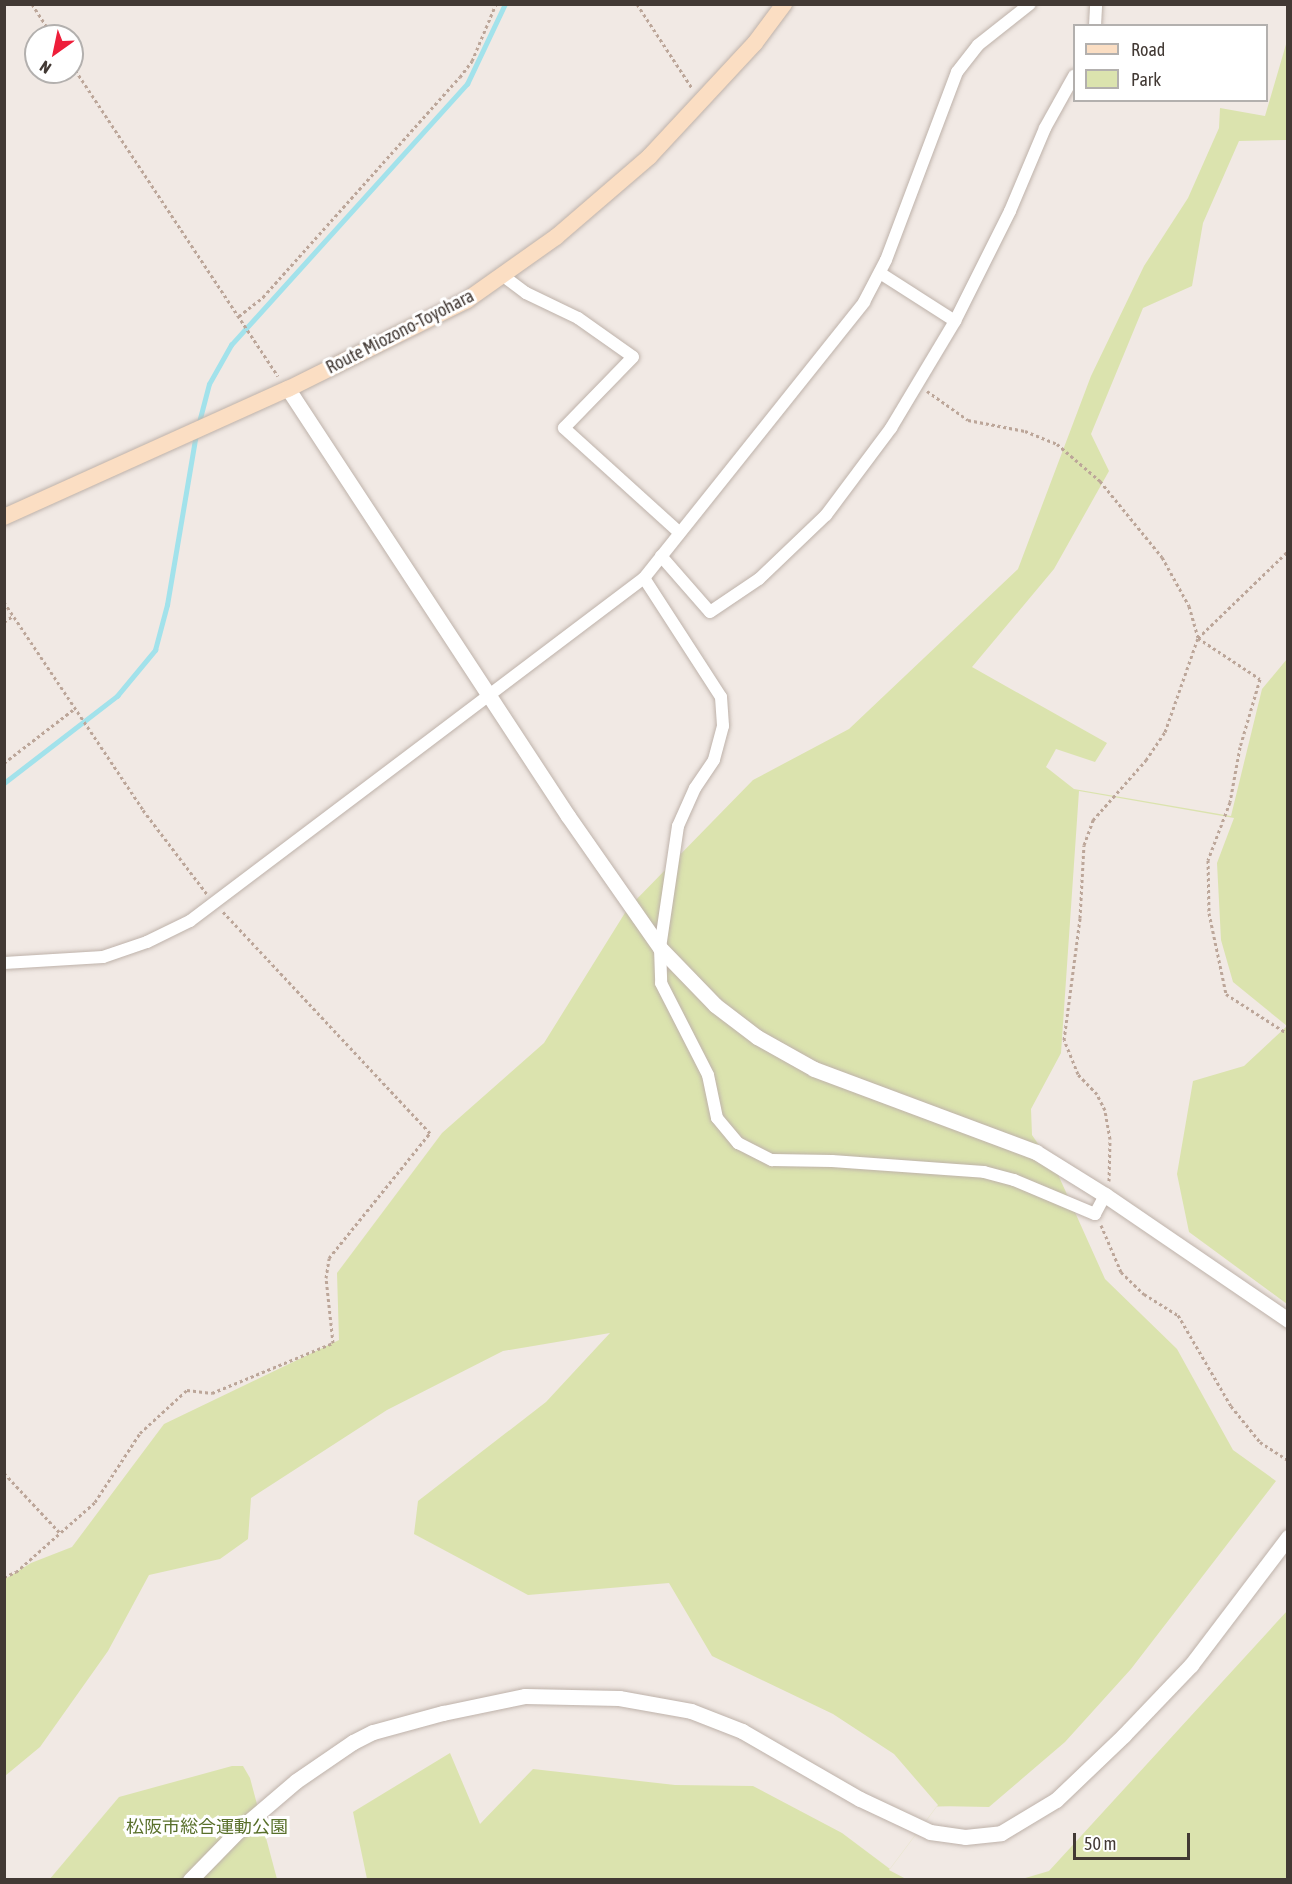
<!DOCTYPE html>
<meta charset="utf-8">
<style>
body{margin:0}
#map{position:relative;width:1292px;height:1884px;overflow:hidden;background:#f1e9e4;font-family:"Asap Condensed","Noto Sans JP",sans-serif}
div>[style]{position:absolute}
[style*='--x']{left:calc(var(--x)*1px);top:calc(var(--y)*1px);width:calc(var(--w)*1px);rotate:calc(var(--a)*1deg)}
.green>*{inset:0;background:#dbe3ae}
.stream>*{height:4.5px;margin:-2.25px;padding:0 2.25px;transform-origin:2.25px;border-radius:2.25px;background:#a2e2eb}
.path>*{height:3px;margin-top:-1.5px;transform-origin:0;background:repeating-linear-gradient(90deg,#bca699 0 3px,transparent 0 6px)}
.roads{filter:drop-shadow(0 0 2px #beb2aa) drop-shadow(0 0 2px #beb2aa)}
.minor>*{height:12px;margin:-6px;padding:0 6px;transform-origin:6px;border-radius:6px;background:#fff}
.tertiary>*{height:15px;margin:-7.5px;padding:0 7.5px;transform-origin:7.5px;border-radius:7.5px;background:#fff}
.secondary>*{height:16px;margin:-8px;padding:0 8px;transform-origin:8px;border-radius:8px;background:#fbdec3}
span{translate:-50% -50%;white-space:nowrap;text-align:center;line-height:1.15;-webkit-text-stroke:6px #fff;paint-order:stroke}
.street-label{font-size:18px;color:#423934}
.park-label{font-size:18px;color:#59702b}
.frame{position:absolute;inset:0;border:6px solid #423934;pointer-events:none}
.legend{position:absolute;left:1073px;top:24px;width:195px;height:78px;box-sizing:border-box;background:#fff;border:2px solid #b3b0ae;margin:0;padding:8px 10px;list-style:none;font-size:18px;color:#423934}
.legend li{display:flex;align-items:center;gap:12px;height:30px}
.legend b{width:30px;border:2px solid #b3b0ae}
.north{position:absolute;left:24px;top:24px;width:60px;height:60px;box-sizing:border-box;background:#fff;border:2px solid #b3b0ae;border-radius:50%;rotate:213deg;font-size:16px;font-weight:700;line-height:24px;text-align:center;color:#423934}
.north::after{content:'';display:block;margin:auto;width:21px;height:27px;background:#ee1e3a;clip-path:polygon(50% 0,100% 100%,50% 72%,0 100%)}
.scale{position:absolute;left:1073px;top:1833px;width:117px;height:27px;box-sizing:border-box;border:3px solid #423934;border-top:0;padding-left:8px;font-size:18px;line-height:21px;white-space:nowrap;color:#423934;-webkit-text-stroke:4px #fff;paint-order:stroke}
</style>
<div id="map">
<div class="green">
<i style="clip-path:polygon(1287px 41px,1287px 140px,1239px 141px,1203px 223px,1192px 286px,1143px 308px,1091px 434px,1109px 471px,1054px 569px,972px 667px,1107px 743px,1095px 762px,1056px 749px,1046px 767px,1074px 789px,1231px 816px,1262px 689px,1287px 659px,1287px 1304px,1189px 1232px,1177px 1174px,1193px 1081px,1244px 1066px,1287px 1026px,1233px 982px,1221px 940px,1217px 863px,1234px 818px,1079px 791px,1061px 1053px,1031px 1109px,1032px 1135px,1056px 1170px,1105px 1279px,1177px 1349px,1233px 1450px,1276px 1481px,1131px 1669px,1065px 1742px,989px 1807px,937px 1806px,889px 1870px,906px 1879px,367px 1879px,353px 1812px,450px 1753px,480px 1824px,533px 1769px,675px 1785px,753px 1786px,842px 1833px,890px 1869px,938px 1805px,894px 1754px,833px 1714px,712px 1656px,669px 1583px,528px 1595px,414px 1534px,418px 1501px,546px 1402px,610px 1333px,503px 1351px,387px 1410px,251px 1498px,248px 1539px,220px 1559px,149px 1575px,108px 1651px,40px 1747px,5px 1776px,5px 1579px,31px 1563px,72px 1547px,164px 1424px,339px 1340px,337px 1273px,442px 1133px,544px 1043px,628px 908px,753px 780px,849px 729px,1018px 569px,1091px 376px,1144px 266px,1188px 198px,1219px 128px,1220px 108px,1265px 116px)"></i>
<i style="clip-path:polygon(1287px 1611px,1287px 1879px,1022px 1879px,1049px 1871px)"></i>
<i style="clip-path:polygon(232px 1766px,243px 1766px,250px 1778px,277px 1879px,49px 1880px,119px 1797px)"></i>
</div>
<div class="stream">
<i style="--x:198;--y:426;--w:43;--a:-75.3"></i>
<i style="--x:209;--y:384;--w:45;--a:-60.6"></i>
<i style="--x:231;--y:345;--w:352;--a:-47.9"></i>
<i style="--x:467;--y:84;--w:89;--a:-64.6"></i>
<i style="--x:4;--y:783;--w:143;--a:-37.6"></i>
<i style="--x:117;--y:696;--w:60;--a:-50.4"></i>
<i style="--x:155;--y:650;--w:47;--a:-75.1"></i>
<i style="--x:167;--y:605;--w:173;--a:-80.4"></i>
</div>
<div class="path">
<i style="--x:32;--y:4;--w:38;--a:57"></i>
<i style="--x:637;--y:4;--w:100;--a:56.8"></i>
<i style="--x:72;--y:65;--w:373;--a:56.5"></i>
<i style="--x:239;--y:316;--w:31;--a:-38"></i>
<i style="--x:263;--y:297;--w:295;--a:-48.2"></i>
<i style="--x:460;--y:77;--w:20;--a:-53"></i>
<i style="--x:472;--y:61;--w:62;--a:-67.2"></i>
<i style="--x:927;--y:391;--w:50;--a:35.3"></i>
<i style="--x:968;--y:420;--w:58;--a:10.9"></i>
<i style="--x:1025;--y:431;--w:35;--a:22"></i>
<i style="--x:1057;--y:444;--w:57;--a:40.7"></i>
<i style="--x:1100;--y:481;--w:98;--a:50.8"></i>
<i style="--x:1162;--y:557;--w:56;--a:61.1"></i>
<i style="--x:1189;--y:606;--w:33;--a:74"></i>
<i style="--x:1198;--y:638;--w:74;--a:33.5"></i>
<i style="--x:1260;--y:679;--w:71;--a:106.4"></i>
<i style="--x:1240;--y:747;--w:56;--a:100.3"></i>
<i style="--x:1230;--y:802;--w:62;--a:110.8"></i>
<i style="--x:1208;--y:860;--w:53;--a:88.9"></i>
<i style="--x:1209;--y:913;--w:83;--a:78.1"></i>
<i style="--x:1226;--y:994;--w:74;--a:32.8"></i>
<i style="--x:4;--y:602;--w:250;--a:56.2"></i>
<i style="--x:143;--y:810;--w:106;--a:52.7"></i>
<i style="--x:4;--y:622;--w:11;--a:-34"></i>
<i style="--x:4;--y:763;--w:88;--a:-37.6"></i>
<i style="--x:1109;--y:1181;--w:42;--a:-88.6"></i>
<i style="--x:1110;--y:1139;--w:29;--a:-100"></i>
<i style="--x:1105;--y:1110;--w:18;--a:-117"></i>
<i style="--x:1097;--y:1094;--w:28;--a:-134"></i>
<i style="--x:1078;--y:1074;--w:37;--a:-112"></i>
<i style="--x:1064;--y:1040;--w:123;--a:-82.5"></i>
<i style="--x:1080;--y:918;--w:73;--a:-86.9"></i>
<i style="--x:1084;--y:845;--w:27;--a:-70"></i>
<i style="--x:1093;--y:820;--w:80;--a:-48.5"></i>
<i style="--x:1146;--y:760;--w:34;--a:-56"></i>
<i style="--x:1165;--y:732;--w:100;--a:-70.7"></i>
<i style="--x:1198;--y:638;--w:125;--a:-44"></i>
<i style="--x:1101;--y:1225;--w:51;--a:66.9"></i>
<i style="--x:1121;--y:1272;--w:32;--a:44"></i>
<i style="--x:1144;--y:1294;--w:40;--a:32"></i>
<i style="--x:1178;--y:1315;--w:105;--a:59.8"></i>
<i style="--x:1231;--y:1406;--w:46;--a:51.1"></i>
<i style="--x:1260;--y:1442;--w:33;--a:33"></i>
<i style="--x:4;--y:1473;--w:83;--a:46.9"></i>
<i style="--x:4;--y:1577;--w:13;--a:-23"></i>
<i style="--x:16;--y:1572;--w:106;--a:-41.5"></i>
<i style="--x:95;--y:1502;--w:82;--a:-56.9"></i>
<i style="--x:140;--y:1433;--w:64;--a:-42.5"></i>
<i style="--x:187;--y:1390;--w:25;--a:7"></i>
<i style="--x:212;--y:1393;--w:131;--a:-22.5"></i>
<i style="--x:333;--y:1343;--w:65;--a:-96.1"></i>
<i style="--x:326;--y:1278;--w:20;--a:-81"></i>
<i style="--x:329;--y:1258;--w:161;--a:-51.1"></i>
<i style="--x:430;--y:1133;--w:303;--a:-133.1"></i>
</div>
<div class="roads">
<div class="minor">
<i style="--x:1095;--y:26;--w:22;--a:-87"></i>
<i style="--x:880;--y:273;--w:89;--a:32.6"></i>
<i style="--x:502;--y:275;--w:30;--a:37"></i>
<i style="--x:526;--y:293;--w:58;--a:25.7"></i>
<i style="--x:578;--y:318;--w:67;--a:35.3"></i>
<i style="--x:633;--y:357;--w:99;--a:134.2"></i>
<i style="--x:564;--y:428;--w:156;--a:42.2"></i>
<i style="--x:661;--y:556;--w:74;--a:48.8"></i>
<i style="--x:710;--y:612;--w:59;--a:-34"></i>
<i style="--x:759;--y:579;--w:93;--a:-43.7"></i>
<i style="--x:826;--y:515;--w:109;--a:-53.2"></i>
<i style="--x:891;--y:428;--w:125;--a:-59.1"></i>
<i style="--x:955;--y:321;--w:123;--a:-63.4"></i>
<i style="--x:1010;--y:211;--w:90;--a:-67.1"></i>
<i style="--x:1045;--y:128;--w:60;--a:-60.9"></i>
<i style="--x:644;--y:578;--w:142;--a:57.1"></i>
<i style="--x:721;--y:697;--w:29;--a:86"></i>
<i style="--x:723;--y:726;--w:35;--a:105"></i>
<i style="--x:714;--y:760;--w:34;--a:124"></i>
<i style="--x:695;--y:788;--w:42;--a:114.1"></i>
<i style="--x:678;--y:826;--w:123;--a:98.4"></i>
<i style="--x:660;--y:948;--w:35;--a:88"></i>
<i style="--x:661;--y:983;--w:103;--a:62.9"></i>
<i style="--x:708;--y:1075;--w:44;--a:78.2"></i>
<i style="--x:717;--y:1118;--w:33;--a:50"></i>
<i style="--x:738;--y:1143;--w:38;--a:27"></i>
<i style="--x:772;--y:1160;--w:60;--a:1"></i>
<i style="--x:832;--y:1161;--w:152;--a:4.1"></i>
<i style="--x:984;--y:1172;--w:31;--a:15"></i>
<i style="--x:1014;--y:1180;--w:88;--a:22.8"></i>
<i style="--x:1095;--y:1214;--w:21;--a:-62"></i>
<i style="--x:4;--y:963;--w:99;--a:-3.5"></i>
<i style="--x:103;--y:957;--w:46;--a:-18.8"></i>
<i style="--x:147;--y:942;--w:48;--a:-26"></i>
<i style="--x:190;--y:921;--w:569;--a:-37.07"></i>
<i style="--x:644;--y:578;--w:353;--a:-51.4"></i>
<i style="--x:864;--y:302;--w:47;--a:-62.4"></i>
<i style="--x:886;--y:260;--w:201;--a:-69.3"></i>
<i style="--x:957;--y:72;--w:34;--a:-52"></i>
<i style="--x:978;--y:45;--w:66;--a:-38.3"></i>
</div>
<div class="tertiary">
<i style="--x:288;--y:389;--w:511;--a:56.75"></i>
<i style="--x:568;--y:816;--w:161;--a:55.1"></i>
<i style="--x:660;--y:948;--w:79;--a:46"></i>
<i style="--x:715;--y:1005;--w:53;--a:37.3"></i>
<i style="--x:757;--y:1037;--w:65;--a:29.3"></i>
<i style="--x:814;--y:1069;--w:237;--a:20.5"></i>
<i style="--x:1036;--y:1152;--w:81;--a:31.9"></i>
<i style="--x:1105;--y:1195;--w:222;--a:34.3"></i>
<i style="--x:190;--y:1880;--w:73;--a:-45.6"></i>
<i style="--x:241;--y:1828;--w:72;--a:-40.5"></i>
<i style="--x:296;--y:1781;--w:69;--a:-34.4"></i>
<i style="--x:353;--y:1742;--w:22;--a:-27"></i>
<i style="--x:373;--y:1732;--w:73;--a:-15.2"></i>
<i style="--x:443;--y:1713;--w:84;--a:-11.7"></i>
<i style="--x:525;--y:1696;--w:94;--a:1.2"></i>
<i style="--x:619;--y:1698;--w:73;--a:10.2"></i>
<i style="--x:691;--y:1711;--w:55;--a:21.4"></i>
<i style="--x:742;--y:1731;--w:136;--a:30"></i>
<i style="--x:860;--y:1799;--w:77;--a:25.2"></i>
<i style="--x:930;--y:1832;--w:35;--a:8"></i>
<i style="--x:965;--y:1837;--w:36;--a:-6"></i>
<i style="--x:1001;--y:1833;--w:64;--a:-31"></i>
<i style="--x:1056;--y:1800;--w:94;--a:-43.7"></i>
<i style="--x:1124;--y:1735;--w:97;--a:-46.3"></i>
<i style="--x:1191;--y:1665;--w:161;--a:-52.8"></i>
</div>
<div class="secondary">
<i style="--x:4;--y:517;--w:312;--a:-24.3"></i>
<i style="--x:288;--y:389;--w:200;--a:-26.4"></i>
<i style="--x:467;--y:300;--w:109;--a:-35.3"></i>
<i style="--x:556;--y:237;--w:123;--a:-40.7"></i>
<i style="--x:649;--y:157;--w:156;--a:-47.1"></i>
<i style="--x:755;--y:43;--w:49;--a:-53.4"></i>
</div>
</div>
<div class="street-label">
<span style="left:400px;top:332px;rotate:-27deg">Route Miozono-Toyohara</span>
</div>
<div class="park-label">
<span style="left:207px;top:1827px">松阪市総合運動公園</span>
</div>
<div class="frame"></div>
<ul class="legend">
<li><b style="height:8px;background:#fbdec3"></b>Road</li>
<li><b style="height:16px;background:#dbe3ae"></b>Park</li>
</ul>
<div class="north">N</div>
<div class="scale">50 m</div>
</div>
